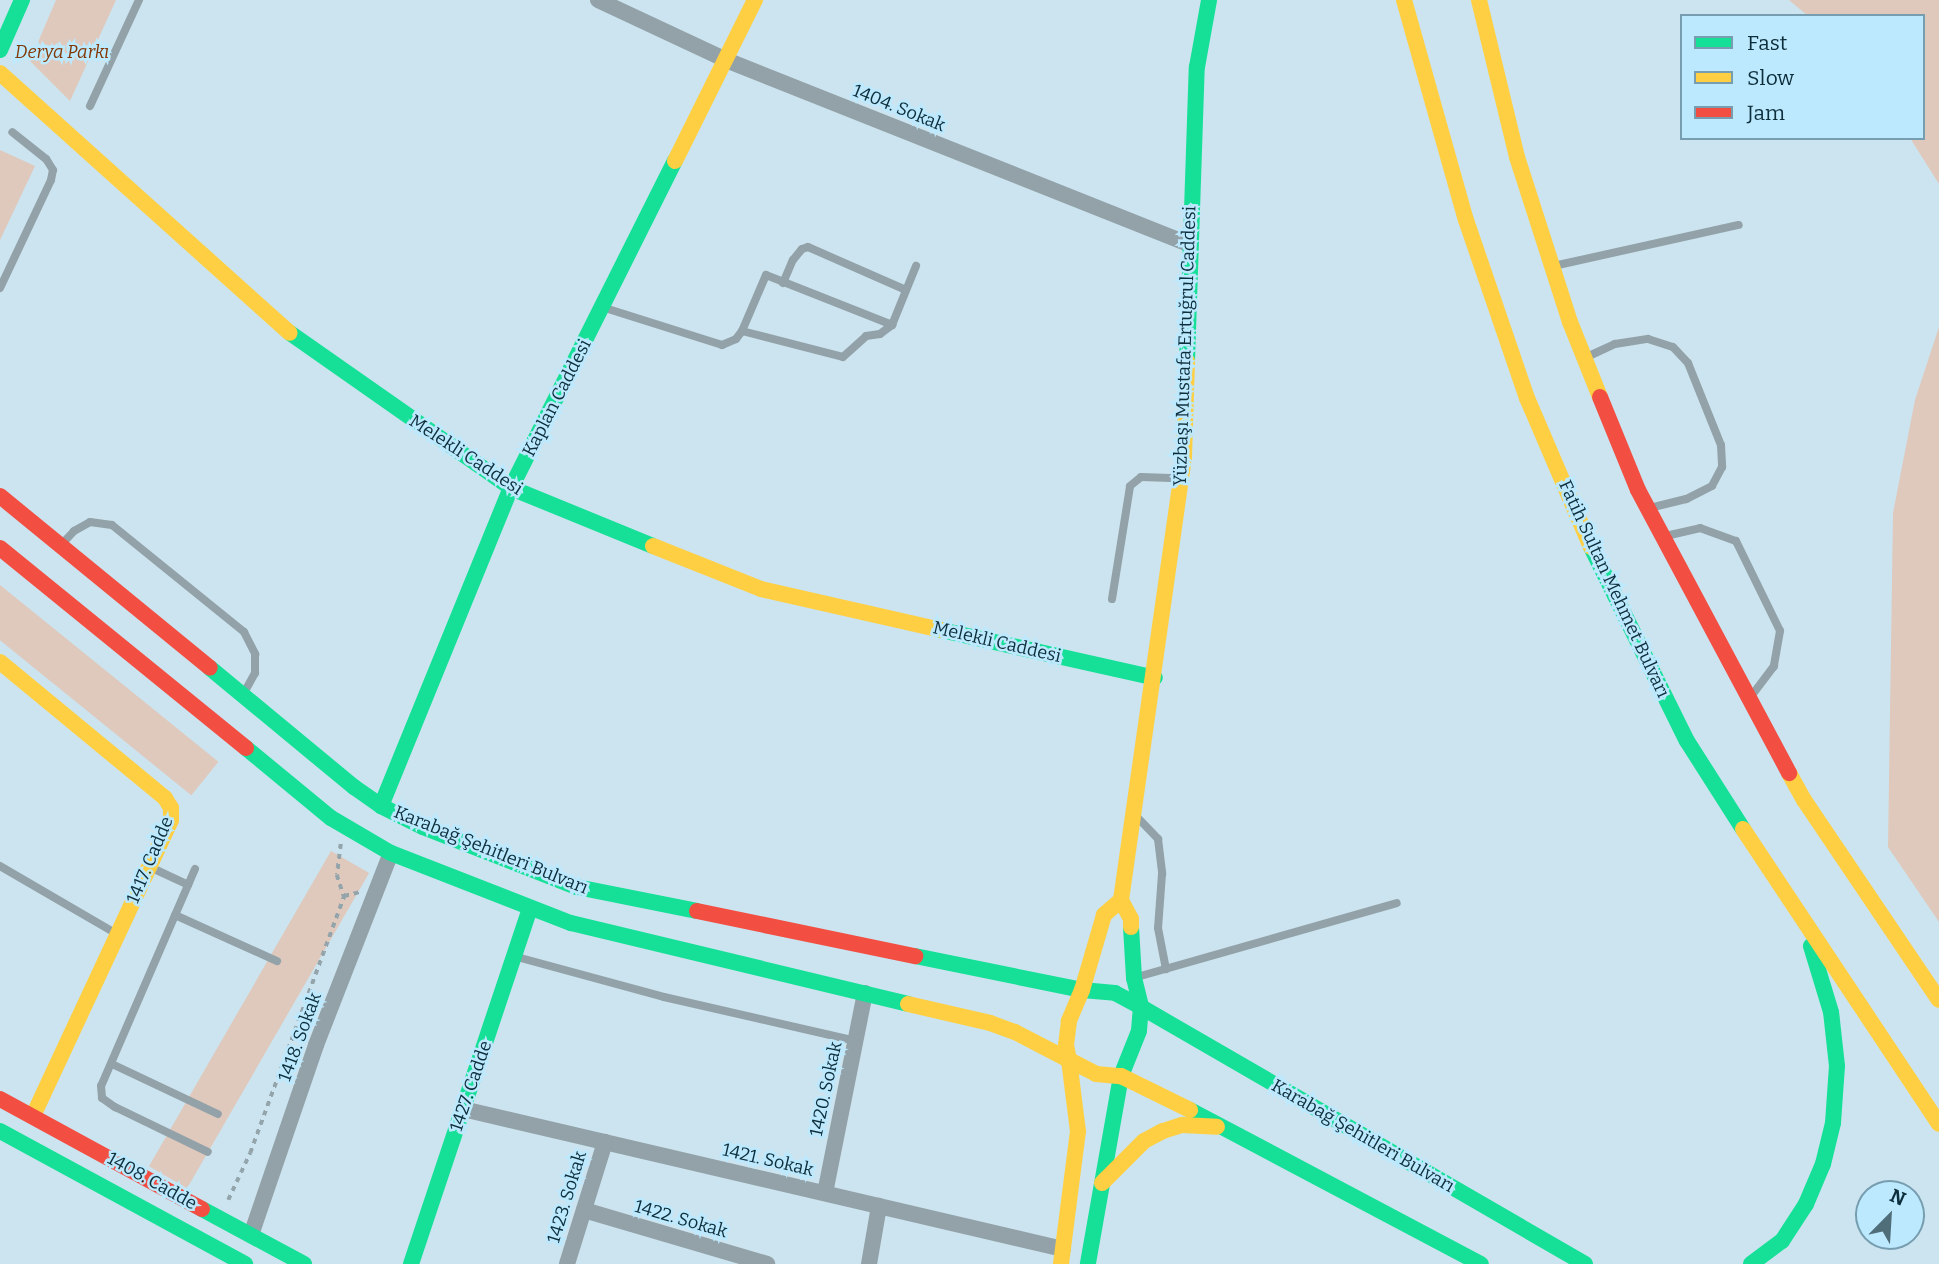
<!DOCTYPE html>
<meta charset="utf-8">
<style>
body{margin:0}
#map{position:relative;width:1939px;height:1264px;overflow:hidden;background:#cce4ef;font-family:Bitter,serif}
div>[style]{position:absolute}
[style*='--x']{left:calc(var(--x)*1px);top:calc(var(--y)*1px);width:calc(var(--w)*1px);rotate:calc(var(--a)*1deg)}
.green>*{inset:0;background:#dfc8bc;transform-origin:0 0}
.path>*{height:3.5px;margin-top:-1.75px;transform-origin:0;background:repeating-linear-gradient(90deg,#94a4ab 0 5px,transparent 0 10px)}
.lane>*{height:8px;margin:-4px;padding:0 4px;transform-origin:4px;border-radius:4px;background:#92a2a8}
.street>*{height:16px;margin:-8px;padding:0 8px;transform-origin:8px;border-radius:8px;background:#92a2a8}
.fast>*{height:16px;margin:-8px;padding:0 8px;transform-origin:8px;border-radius:8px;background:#16e098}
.slow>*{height:16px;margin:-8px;padding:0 8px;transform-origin:8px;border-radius:8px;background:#ffcf43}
.jam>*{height:16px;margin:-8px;padding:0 8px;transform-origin:8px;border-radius:8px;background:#f24e42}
span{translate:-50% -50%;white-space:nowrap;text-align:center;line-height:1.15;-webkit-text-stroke:5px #bde9fe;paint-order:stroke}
.park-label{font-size:18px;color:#823703;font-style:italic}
.street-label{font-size:18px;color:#0d2e3b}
.legend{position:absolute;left:1680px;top:14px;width:245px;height:126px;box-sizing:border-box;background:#bde9fe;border:2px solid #779eb0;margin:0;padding:9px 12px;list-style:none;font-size:21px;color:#0d2e3b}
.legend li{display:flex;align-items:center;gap:14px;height:35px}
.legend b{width:35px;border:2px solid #779eb0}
.north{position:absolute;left:1855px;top:1180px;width:70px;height:70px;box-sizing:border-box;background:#bde9fe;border:2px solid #779eb0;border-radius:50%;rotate:24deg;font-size:19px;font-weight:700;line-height:28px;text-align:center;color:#0d2e3b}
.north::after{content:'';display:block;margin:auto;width:24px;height:32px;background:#506e7a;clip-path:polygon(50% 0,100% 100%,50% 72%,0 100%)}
</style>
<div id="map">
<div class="green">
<i style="clip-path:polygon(56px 0,116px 0,70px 101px,30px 61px)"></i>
<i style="clip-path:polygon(1789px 0,1939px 0,1939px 184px,1910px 138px,1923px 138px,1923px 16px,1808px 16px)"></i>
<i style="clip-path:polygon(0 150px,35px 166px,0 240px)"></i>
<i style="clip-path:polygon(1939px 327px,1939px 922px,1888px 847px,1893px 513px,1915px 400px)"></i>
<i style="left:0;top:585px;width:281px;height:43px;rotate:39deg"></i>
<i style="left:331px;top:851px;width:44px;height:364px;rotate:30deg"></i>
</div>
<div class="path">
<i style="--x:341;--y:844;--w:31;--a:97"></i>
<i style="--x:337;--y:875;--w:22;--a:72"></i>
<i style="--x:228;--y:1200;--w:52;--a:-64.9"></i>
<i style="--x:250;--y:1153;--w:274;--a:-69.9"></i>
<i style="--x:344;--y:896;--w:16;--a:-14"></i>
</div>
<div class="lane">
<i style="--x:90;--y:106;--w:117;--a:-65.2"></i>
<i style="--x:1558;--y:265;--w:185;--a:-12.5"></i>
<i style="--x:783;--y:283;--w:25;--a:-67"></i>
<i style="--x:793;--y:260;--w:14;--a:-51"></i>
<i style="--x:802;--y:249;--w:6;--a:-18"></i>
<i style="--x:808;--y:247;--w:107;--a:23.7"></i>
<i style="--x:0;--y:288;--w:119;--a:-64.7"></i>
<i style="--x:51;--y:180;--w:10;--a:-79"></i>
<i style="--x:53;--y:170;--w:13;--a:-122"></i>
<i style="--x:46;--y:159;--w:43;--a:-141.5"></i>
<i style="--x:605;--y:308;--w:123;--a:17.5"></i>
<i style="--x:722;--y:345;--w:15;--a:-23"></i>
<i style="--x:736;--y:339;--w:10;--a:-53"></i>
<i style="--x:742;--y:331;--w:61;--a:-66.8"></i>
<i style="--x:766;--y:275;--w:136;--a:21.6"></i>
<i style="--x:742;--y:331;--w:104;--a:14.4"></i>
<i style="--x:843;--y:357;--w:31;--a:-42"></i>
<i style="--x:866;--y:336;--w:14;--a:-8"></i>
<i style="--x:880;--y:334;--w:15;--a:-37"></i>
<i style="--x:892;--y:325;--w:64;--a:-67.9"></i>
<i style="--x:1591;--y:355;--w:26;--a:-25"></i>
<i style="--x:1615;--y:344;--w:33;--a:-9"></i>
<i style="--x:1648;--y:339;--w:26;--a:18"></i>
<i style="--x:1673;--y:347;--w:22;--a:47"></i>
<i style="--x:1688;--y:363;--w:88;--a:68.1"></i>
<i style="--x:1721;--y:445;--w:22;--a:87"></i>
<i style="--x:1722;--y:467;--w:21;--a:118"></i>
<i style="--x:1712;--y:486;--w:29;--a:153"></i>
<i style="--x:1686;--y:499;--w:33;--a:166"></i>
<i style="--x:1670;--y:535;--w:31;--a:-13"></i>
<i style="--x:1700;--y:528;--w:38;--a:20"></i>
<i style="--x:1736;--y:541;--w:100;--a:63.9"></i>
<i style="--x:1780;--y:631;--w:36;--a:100"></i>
<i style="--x:1774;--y:666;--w:34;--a:127"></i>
<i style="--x:61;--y:545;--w:19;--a:-47"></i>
<i style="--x:74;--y:531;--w:18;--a:-29"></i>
<i style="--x:90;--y:522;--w:22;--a:8"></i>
<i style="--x:112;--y:525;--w:170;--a:39"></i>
<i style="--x:244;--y:632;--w:25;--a:63"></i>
<i style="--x:255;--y:654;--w:19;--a:90"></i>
<i style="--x:255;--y:673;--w:23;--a:119"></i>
<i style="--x:1112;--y:599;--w:114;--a:-80.9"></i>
<i style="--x:1130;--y:486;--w:14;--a:-39"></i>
<i style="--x:1141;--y:477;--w:37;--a:2"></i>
<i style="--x:1136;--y:816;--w:32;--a:46"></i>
<i style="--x:1158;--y:839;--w:35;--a:83"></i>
<i style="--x:1162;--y:874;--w:54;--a:94.2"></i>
<i style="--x:1158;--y:928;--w:42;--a:79"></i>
<i style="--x:0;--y:866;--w:133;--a:30.2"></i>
<i style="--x:152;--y:868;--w:40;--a:25"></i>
<i style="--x:195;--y:869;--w:236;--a:113.4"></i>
<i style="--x:101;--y:1086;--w:12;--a:85"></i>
<i style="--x:102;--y:1098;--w:16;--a:35"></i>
<i style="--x:115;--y:1107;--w:103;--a:25.8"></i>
<i style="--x:175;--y:915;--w:112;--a:24.3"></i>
<i style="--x:517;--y:957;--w:152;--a:15.2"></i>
<i style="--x:664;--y:997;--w:197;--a:12.9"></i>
<i style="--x:1137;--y:977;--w:270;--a:-15.9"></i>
<i style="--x:112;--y:1064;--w:117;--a:25.3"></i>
</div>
<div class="street">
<i style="--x:598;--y:0;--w:141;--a:25.1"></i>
<i style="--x:726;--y:60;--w:498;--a:21.7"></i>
<i style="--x:463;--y:1109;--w:616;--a:13.13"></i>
<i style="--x:825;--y:1193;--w:204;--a:-78.7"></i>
<i style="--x:584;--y:1210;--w:191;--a:16.4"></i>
<i style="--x:251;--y:1235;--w:201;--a:-71.1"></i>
<i style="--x:316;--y:1045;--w:206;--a:-68.7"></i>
<i style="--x:567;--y:1264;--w:128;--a:-72.7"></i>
<i style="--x:869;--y:1264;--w:59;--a:-80.2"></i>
</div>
<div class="fast">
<i style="--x:0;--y:50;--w:55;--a:-66.3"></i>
<i style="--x:290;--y:333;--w:270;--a:35"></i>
<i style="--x:511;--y:488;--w:153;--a:22.2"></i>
<i style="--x:1187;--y:361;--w:294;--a:-88.1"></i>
<i style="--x:1197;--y:67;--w:68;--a:-79.8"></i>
<i style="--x:1591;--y:547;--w:216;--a:63.7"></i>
<i style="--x:1687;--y:741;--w:104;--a:57.5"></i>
<i style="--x:941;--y:630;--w:219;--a:12.6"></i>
<i style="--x:210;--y:668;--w:187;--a:39.6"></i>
<i style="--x:354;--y:787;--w:33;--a:35"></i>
<i style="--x:381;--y:806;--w:47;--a:26.6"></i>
<i style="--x:423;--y:827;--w:165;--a:21.3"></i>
<i style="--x:577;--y:887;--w:122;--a:11.3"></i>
<i style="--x:246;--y:748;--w:110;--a:39.5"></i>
<i style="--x:331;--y:818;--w:69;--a:30.3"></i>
<i style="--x:391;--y:853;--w:193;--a:21.3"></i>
<i style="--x:571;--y:923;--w:347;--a:13.5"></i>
<i style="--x:381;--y:806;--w:344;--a:-67.8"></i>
<i style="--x:511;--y:488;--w:366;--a:-63.4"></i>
<i style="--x:1131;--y:927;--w:51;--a:86.6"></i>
<i style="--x:1134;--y:978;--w:30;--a:76"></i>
<i style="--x:1141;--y:1007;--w:513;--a:30.06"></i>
<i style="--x:915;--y:956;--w:170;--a:11.5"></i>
<i style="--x:1082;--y:990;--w:33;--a:5"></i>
<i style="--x:1115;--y:993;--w:30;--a:28"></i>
<i style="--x:1141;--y:1007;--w:24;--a:95"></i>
<i style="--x:1139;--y:1031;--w:48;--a:111.8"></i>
<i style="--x:1121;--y:1076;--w:191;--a:100"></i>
<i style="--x:1190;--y:1110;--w:329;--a:27.9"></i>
<i style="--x:0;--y:1131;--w:279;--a:28.5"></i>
<i style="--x:202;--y:1209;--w:116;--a:28.3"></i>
<i style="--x:411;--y:1264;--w:374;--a:-71.5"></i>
<i style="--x:1751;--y:1264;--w:39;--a:-37"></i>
<i style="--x:1782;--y:1241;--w:44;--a:-57"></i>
<i style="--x:1806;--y:1204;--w:43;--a:-67"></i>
<i style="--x:1823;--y:1164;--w:42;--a:-76.3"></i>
<i style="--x:1833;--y:1123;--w:57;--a:-86"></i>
<i style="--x:1837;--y:1066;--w:54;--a:-96.3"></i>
<i style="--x:1831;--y:1012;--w:69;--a:-106.9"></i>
</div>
<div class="slow">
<i style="--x:1404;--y:0;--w:229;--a:74.3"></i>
<i style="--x:1466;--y:220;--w:188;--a:71.1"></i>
<i style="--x:1527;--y:398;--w:162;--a:66.8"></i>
<i style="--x:1479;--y:0;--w:162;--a:76.4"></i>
<i style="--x:1517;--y:157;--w:173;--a:72.2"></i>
<i style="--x:1570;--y:322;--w:81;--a:68.2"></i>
<i style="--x:0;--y:73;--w:389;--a:41.9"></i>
<i style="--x:675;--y:161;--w:180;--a:-63.6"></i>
<i style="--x:653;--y:546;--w:116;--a:21.7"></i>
<i style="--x:761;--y:589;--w:185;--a:12.8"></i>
<i style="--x:0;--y:662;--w:214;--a:39.5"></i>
<i style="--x:165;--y:798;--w:12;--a:59"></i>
<i style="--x:171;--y:808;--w:12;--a:90"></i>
<i style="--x:171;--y:820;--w:327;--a:115"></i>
<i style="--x:1789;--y:773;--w:31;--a:61"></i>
<i style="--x:1804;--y:800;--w:241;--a:56"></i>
<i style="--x:1743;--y:829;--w:354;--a:56.4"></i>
<i style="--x:1121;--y:900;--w:447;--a:-81.9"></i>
<i style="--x:1184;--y:457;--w:96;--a:-88.2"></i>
<i style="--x:1131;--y:927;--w:8;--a:-90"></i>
<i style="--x:1131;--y:919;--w:21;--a:-118"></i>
<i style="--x:1121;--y:900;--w:23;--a:139"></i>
<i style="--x:1104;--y:915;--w:78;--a:106.3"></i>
<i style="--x:1082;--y:990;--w:34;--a:113"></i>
<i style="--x:1069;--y:1021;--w:24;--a:97"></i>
<i style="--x:1066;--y:1045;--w:15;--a:79"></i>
<i style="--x:1069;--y:1060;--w:30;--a:27"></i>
<i style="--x:1096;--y:1074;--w:25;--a:5"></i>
<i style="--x:1121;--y:1076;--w:77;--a:26.2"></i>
<i style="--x:908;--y:1004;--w:84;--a:13"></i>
<i style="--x:990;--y:1023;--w:27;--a:20"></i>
<i style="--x:1015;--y:1032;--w:61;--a:27.4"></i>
<i style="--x:1069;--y:1060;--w:72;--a:82.8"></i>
<i style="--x:1078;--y:1131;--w:134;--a:97.3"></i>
<i style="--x:1102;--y:1183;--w:59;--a:-45"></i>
<i style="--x:1144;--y:1141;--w:21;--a:-28"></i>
<i style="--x:1163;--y:1131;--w:20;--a:-18"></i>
<i style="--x:1182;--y:1125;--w:35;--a:3"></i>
</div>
<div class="jam">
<i style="--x:1600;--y:397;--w:100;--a:67.8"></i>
<i style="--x:1638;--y:490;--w:321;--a:61.9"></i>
<i style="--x:0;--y:496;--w:271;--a:39.3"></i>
<i style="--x:0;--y:548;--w:317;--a:39.1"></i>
<i style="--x:697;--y:911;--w:223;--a:11.7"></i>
<i style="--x:0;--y:1099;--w:230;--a:28.6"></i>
</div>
<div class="park-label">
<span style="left:62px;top:52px">Derya Parkı</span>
</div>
<div class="street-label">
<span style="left:899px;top:108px;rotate:22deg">1404. Sokak</span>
<span style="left:1185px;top:346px;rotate:-88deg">Yüzbaşı Mustafa Ertuğrul Caddesi</span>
<span style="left:557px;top:398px;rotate:-63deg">Kaplan Caddesi</span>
<span style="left:466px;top:455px;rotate:33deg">Melekli Caddesi</span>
<span style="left:1614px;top:589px;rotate:65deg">Fatih Sultan Mehmet Bulvarı</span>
<span style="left:997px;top:642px;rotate:13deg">Melekli Caddesi</span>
<span style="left:491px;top:850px;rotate:22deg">Karabağ Şehitleri Bulvarı</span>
<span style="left:150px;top:860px;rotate:-67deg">1417. Cadde</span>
<span style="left:300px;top:1037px;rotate:-70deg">1418. Sokak</span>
<span style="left:471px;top:1086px;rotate:-71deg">1427. Cadde</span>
<span style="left:826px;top:1089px;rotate:-78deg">1420. Sokak</span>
<span style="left:1363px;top:1136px;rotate:30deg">Karabağ Şehitleri Bulvarı</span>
<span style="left:768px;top:1160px;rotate:13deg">1421. Sokak</span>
<span style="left:152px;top:1181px;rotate:29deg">1408. Cadde</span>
<span style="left:567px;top:1197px;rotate:-73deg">1423. Sokak</span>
<span style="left:681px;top:1219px;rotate:16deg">1422. Sokak</span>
</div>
<ul class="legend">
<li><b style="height:9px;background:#16e098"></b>Fast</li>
<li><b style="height:9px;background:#ffcf43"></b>Slow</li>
<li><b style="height:9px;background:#f24e42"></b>Jam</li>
</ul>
<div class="north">N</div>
</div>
